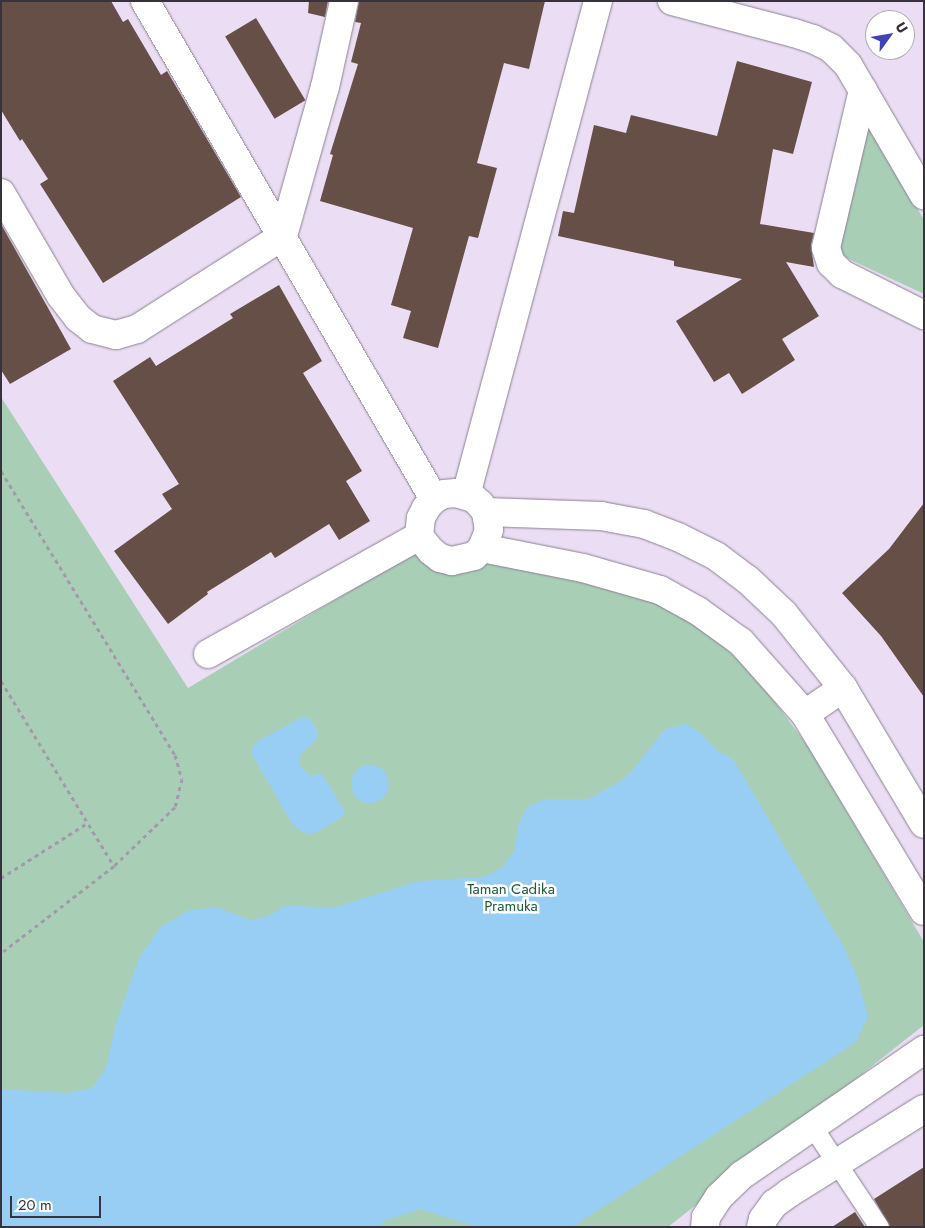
<!DOCTYPE html>
<style>
body{margin:0}
#map{position:relative;width:925px;height:1228px;overflow:hidden;background:#ebdef4;font-family:Jost,sans-serif}
div>[style]{position:absolute}
[style*='--x']{left:calc(var(--x)*1px);top:calc(var(--y)*1px);width:calc(var(--w)*1px);rotate:calc(var(--a)*1deg)}
.green>*{inset:0;background:#a8cfb6}
.water>*{inset:0;background:#98cdf4}
.round{border-radius:50%}
.building>*{inset:0;background:#654f47;transform-origin:0 0}
.path>*{height:3px;margin-top:-1.5px;transform-origin:0;background:repeating-linear-gradient(90deg,#a399aa 0 4px,transparent 0 8px)}
.roads{filter:drop-shadow(0 0 1px #8c8094) drop-shadow(0 0 1px #8c8094)}
.service>*{height:19px;margin:-9.5px;padding:0 9.5px;transform-origin:9.5px;border-radius:9.5px;background:#fff}
.minor>*{height:28px;margin:-14px;padding:0 14px;transform-origin:14px;border-radius:14px;background:#fff}
span{translate:-50% -50%;white-space:nowrap;text-align:center;line-height:1.15;-webkit-text-stroke:5px #fff;paint-order:stroke}
.park-label{font-size:15px;color:#1c5c3b}
.frame{position:absolute;inset:0;border:2px solid #37323b;pointer-events:none}
.north{position:absolute;left:865px;top:10px;width:50px;height:50px;box-sizing:border-box;background:#fff;border:1px solid #afadb1;border-radius:50%;rotate:58deg;font-size:14px;font-weight:700;line-height:20px;text-align:center;color:#37323b}
.north::after{content:'';display:block;margin:auto;width:18px;height:22px;background:#4242b7;clip-path:polygon(50% 0,100% 100%,50% 72%,0 100%)}
.scale{position:absolute;left:10px;top:1196px;width:91px;height:22px;box-sizing:border-box;border:2px solid #37323b;border-top:0;padding-left:6px;font-size:15px;line-height:18px;white-space:nowrap;color:#37323b;-webkit-text-stroke:4px #fff;paint-order:stroke}
</style>
<div id="map">
<div class="green">
<i style="clip-path:polygon(867px 121px,924px 220px,924px 294px,836px 253px)"></i>
<i style="clip-path:polygon(1px 397px,188px 688px,415px 552px,443px 572px,471px 572px,489px 559px,533px 568px,658px 600px,704px 628px,758px 679px,809px 748px,924px 942px,924px 1025px,668px 1227px,1px 1227px)"></i>
</div>
<div class="water">
<i style="clip-path:polygon(302px 717px,310px 719px,318px 732px,317px 739px,300px 755px,299px 765px,309px 775px,322px 774px,346px 813px,333px 823px,312px 834px,302px 832px,293px 825px,251px 753px,254px 745px,258px 741px)"></i>
<i style="clip-path:polygon(687px 724px,700px 733px,719px 752px,733px 759px,845px 949px,858px 980px,868px 1016px,856px 1042px,572px 1227px,477px 1227px,420px 1209px,384px 1221px,380px 1227px,1px 1227px,1px 1089px,66px 1093px,92px 1088px,106px 1068px,116px 1023px,140px 956px,161px 927px,189px 910px,218px 907px,249px 920px,267px 917px,286px 905px,332px 908px,419px 881px,484px 877px,503px 867px,515px 849px,518px 825px,527px 807px,545px 799px,588px 799px,621px 781px,632px 771px,665px 729px)"></i>
<i class="round" style="left:351px;top:765px;width:38px;height:38px"></i>
</div>
<div class="building">
<i style="clip-path:polygon(1px 1px,111px 1px,123px 22px,128px 19px,161px 75px,167px 71px,241px 197px,103px 283px,40px 184px,48px 179px,22px 139px,20px 141px,1px 110px)"></i>
<i style="clip-path:polygon(309px 1px,328px 1px,325px 17px,308px 13px)"></i>
<i style="clip-path:polygon(359px 1px,545px 1px,529px 69px,504px 63px,477px 163px,497px 168px,478px 238px,469px 236px,438px 348px,403px 338px,411px 311px,391px 305px,413px 228px,320px 201px,333px 155px,330px 154px,358px 64px,351px 62px,361px 23px,355px 22px)"></i>
<i style="left:256px;top:18px;width:96px;height:36px;rotate:59deg"></i>
<i style="clip-path:polygon(737px 61px,812px 82px,793px 154px,773px 149px,760px 224px,814px 233px,811px 245px,814px 267px,786px 262px,819px 316px,782px 339px,795px 360px,742px 394px,729px 373px,714px 382px,676px 321px,742px 279px,674px 266px,674px 261px,558px 236px,563px 211px,574px 213px,594px 125px,626px 133px,631px 115px,717px 136px)"></i>
<i style="clip-path:polygon(1px 224px,71px 349px,10px 384px,1px 370px)"></i>
<i style="clip-path:polygon(279px 285px,322px 361px,303px 373px,362px 471px,346px 481px,370px 521px,339px 540px,329px 524px,275px 558px,271px 552px,207px 592px,208px 594px,168px 624px,114px 551px,172px 509px,162px 494px,179px 484px,113px 381px,150px 357px,156px 366px,233px 318px,230px 314px)"></i>
<i style="clip-path:polygon(924px 503px,924px 697px,881px 636px,842px 593px,889px 549px)"></i>
<i style="clip-path:polygon(924px 1167px,924px 1227px,890px 1227px,874px 1199px)"></i>
<i style="clip-path:polygon(855px 1212px,865px 1227px,832px 1227px)"></i>
</div>
<div class="path">
<i style="--x:1;--y:471;--w:333;--a:58.5"></i>
<i style="--x:175;--y:755;--w:25;--a:74"></i>
<i style="--x:182;--y:779;--w:29;--a:104"></i>
<i style="--x:175;--y:807;--w:85;--a:136"></i>
<i style="--x:114;--y:866;--w:143;--a:142.4"></i>
<i style="--x:1;--y:681;--w:217;--a:58.6"></i>
<i style="--x:1;--y:878;--w:104;--a:-32.5"></i>
</div>
<div class="roads">
<div class="service">
<i style="--x:812;--y:1126;--w:121;--a:56.4"></i>
</div>
<div class="minor">
<i style="--x:145;--y:1;--w:576;--a:59.87"></i>
<i style="--x:672;--y:1;--w:126;--a:14.7"></i>
<i style="--x:794;--y:33;--w:20;--a:18"></i>
<i style="--x:813;--y:39;--w:20;--a:27"></i>
<i style="--x:831;--y:48;--w:24;--a:45"></i>
<i style="--x:848;--y:65;--w:151;--a:59.7"></i>
<i style="--x:863;--y:90;--w:162;--a:103.2"></i>
<i style="--x:826;--y:248;--w:16;--a:72"></i>
<i style="--x:831;--y:263;--w:16;--a:45"></i>
<i style="--x:842;--y:274;--w:92;--a:26.6"></i>
<i style="--x:1;--y:193;--w:119;--a:59.8"></i>
<i style="--x:61;--y:296;--w:28;--a:52"></i>
<i style="--x:78;--y:318;--w:18;--a:38"></i>
<i style="--x:92;--y:329;--w:25;--a:14"></i>
<i style="--x:116;--y:335;--w:22;--a:-16"></i>
<i style="--x:137;--y:329;--w:173;--a:-32.5"></i>
<i style="--x:283;--y:236;--w:155;--a:-74.3"></i>
<i style="--x:325;--y:87;--w:88;--a:-77.5"></i>
<i style="--x:456;--y:493;--w:18;--a:16"></i>
<i style="--x:473;--y:498;--w:9;--a:41"></i>
<i style="--x:480;--y:504;--w:10;--a:53"></i>
<i style="--x:486;--y:512;--w:18;--a:81"></i>
<i style="--x:489;--y:530;--w:19;--a:111"></i>
<i style="--x:482;--y:548;--w:11;--a:135"></i>
<i style="--x:474;--y:556;--w:23;--a:167"></i>
<i style="--x:452;--y:561;--w:12;--a:-166"></i>
<i style="--x:440;--y:558;--w:11;--a:-142"></i>
<i style="--x:431;--y:551;--w:19;--a:-129"></i>
<i style="--x:419;--y:536;--w:18;--a:-84"></i>
<i style="--x:421;--y:518;--w:11;--a:-63"></i>
<i style="--x:426;--y:508;--w:12;--a:-48"></i>
<i style="--x:434;--y:499;--w:11;--a:-27"></i>
<i style="--x:444;--y:494;--w:12;--a:-5"></i>
<i style="--x:466;--y:495;--w:511;--a:-75.04"></i>
<i style="--x:486;--y:512;--w:115;--a:2"></i>
<i style="--x:601;--y:516;--w:44;--a:10.5"></i>
<i style="--x:644;--y:524;--w:36;--a:21"></i>
<i style="--x:678;--y:537;--w:42;--a:26.6"></i>
<i style="--x:716;--y:556;--w:39;--a:37"></i>
<i style="--x:747;--y:579;--w:51;--a:43.4"></i>
<i style="--x:784;--y:614;--w:95;--a:51.4"></i>
<i style="--x:843;--y:688;--w:158;--a:59.2"></i>
<i style="--x:482;--y:548;--w:103;--a:11.2"></i>
<i style="--x:583;--y:568;--w:80;--a:15.9"></i>
<i style="--x:660;--y:590;--w:43;--a:28.9"></i>
<i style="--x:698;--y:611;--w:53;--a:35.8"></i>
<i style="--x:741;--y:642;--w:96;--a:48.4"></i>
<i style="--x:805;--y:714;--w:230;--a:58.9"></i>
<i style="--x:208;--y:654;--w:242;--a:-29.2"></i>
<i style="--x:805;--y:714;--w:46;--a:-34.4"></i>
<i style="--x:705;--y:1227;--w:10;--a:-84"></i>
<i style="--x:706;--y:1217;--w:24;--a:-57"></i>
<i style="--x:719;--y:1197;--w:32;--a:-44"></i>
<i style="--x:742;--y:1175;--w:221;--a:-34.5"></i>
<i style="--x:761;--y:1227;--w:8;--a:-76"></i>
<i style="--x:763;--y:1219;--w:19;--a:-54"></i>
<i style="--x:774;--y:1204;--w:19;--a:-36"></i>
<i style="--x:789;--y:1193;--w:159;--a:-31.9"></i>
</div>
</div>
<div class="park-label">
<span style="left:511px;top:898px">Taman Cadika<br>Pramuka</span>
</div>
<div class="frame"></div>
<div class="north">U</div>
<div class="scale">20 m</div>
</div>
